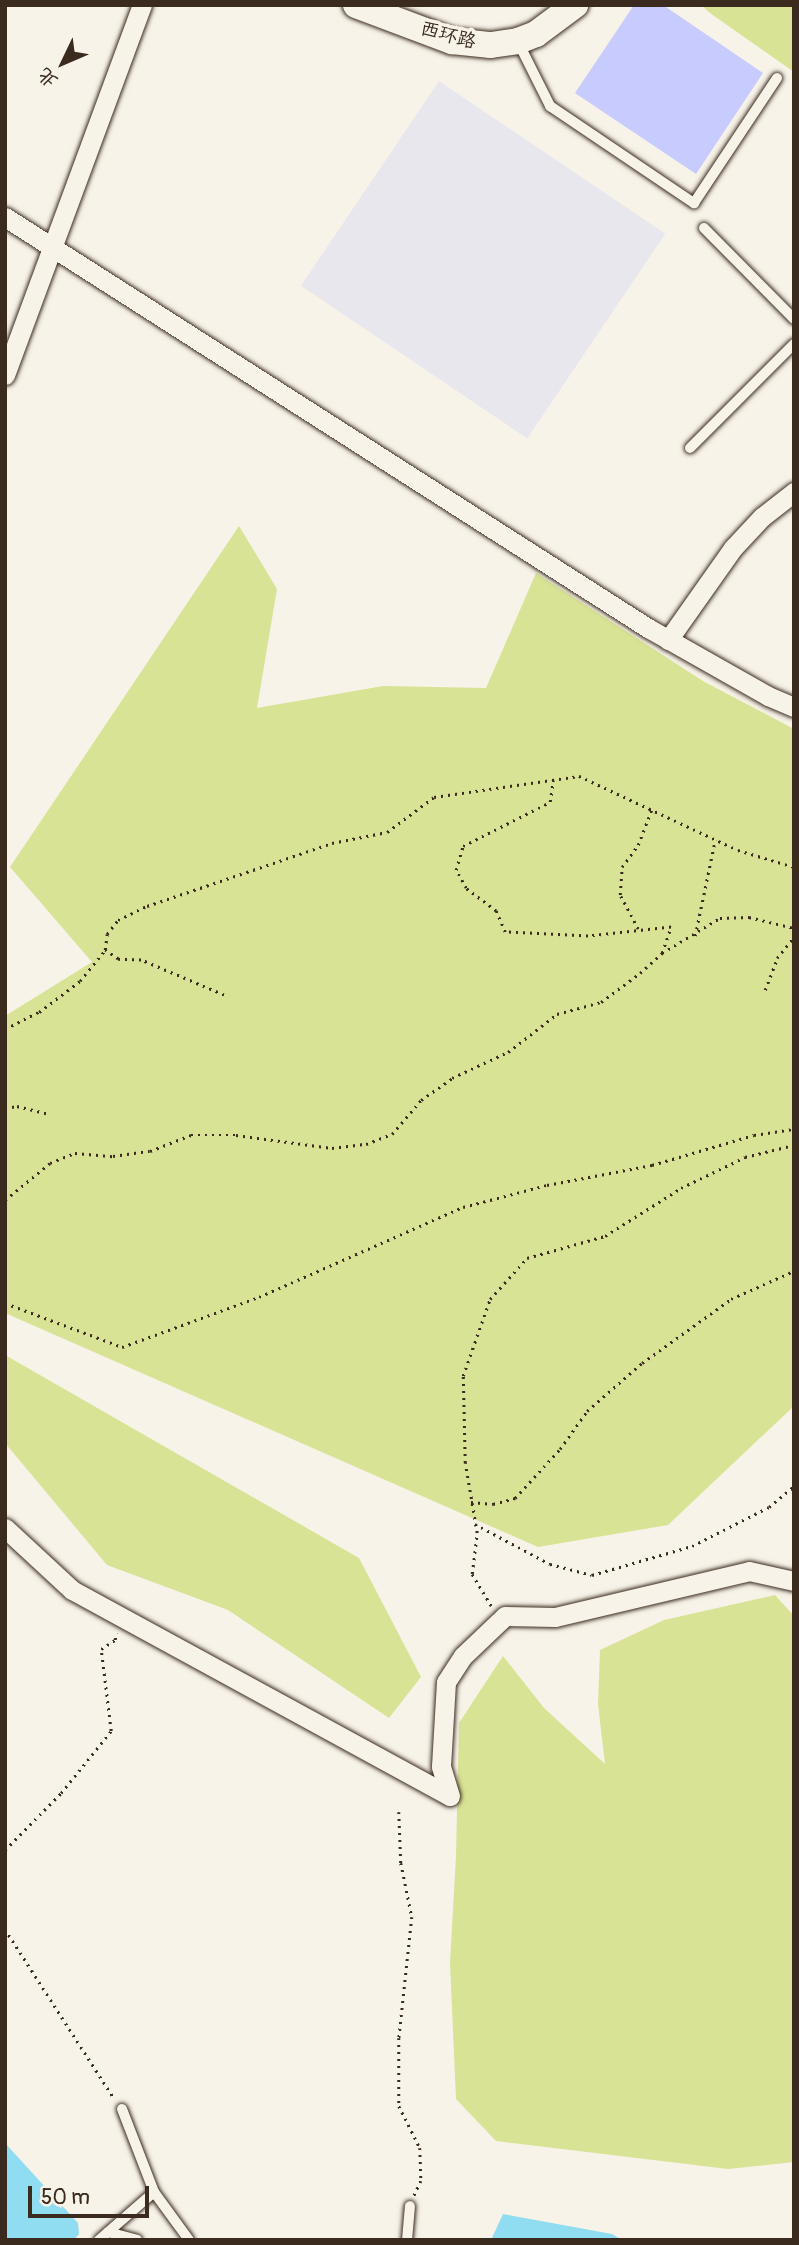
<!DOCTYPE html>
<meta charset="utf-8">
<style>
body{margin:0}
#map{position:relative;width:799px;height:2245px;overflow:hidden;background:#f7f3e8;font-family:Pangolin,"LXGW WenKai TC",sans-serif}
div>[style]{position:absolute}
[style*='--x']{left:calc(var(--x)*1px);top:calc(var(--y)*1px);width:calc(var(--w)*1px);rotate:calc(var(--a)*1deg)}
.built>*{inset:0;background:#e9e7ee;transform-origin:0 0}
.green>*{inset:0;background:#d8e395}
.water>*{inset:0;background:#90dcf0}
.building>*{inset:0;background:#c7cbfd}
.path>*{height:2.5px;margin-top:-1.25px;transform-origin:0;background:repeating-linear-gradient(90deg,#3b2a1e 0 2px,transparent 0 7px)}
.roads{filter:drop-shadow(0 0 2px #3b2a1e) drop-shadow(0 0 2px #3b2a1e)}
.service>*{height:10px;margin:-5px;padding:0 5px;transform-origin:5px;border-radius:5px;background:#f7f3e8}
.minor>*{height:19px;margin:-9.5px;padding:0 9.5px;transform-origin:9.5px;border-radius:9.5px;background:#f7f3e8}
.secondary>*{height:26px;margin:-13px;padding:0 13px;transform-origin:13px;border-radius:13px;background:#f7f3e8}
span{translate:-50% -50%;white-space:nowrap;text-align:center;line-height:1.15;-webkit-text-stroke:7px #f7f3e8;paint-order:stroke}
.street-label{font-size:19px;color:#3b2a1e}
.frame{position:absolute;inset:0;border:7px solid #3b2a1e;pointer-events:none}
.north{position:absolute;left:28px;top:28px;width:70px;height:70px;-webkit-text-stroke:5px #f7f3e8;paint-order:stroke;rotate:226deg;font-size:19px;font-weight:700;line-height:28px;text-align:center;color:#3b2a1e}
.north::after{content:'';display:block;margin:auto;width:24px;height:32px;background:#3b2a1e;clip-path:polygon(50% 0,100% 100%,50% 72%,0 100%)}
.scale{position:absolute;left:28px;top:2186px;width:121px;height:32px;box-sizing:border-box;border:4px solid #3b2a1e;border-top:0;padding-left:9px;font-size:21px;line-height:24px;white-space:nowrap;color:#3b2a1e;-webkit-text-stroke:5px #f7f3e8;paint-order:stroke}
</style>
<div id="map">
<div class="built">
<i style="left:439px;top:81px;width:273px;height:247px;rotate:34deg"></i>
</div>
<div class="green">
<i style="clip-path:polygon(701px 5px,794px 5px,794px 72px,710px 13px)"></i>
<i style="clip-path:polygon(239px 526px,277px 589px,257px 708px,383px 686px,486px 688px,536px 573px,703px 681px,794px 729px,794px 1406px,668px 1525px,538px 1547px,5px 1313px,5px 1016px,92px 962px,10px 867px)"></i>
<i style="clip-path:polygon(5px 1355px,359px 1558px,421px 1677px,389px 1718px,228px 1610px,107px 1565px,5px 1443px)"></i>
<i style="clip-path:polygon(775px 1595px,794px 1616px,794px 2162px,728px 2169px,496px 2141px,456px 2099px,450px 1963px,456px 1856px,459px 1723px,503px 1656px,544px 1708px,605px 1764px,598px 1704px,600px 1650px,664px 1620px)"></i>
</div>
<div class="water">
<i style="clip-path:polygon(5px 2143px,78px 2223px,79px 2234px,74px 2240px,5px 2240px)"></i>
<i style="clip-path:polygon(503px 2214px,612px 2234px,622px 2240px,491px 2240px)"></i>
</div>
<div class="building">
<i style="clip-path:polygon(634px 5px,663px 5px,763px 73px,696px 174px,575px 93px)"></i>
</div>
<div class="path">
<i style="--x:638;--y:929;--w:38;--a:-118"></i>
<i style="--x:620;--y:895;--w:28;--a:-86"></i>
<i style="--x:622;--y:867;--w:27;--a:-54"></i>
<i style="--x:638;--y:845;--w:40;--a:-69"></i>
<i style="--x:695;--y:936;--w:98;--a:-78.2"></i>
<i style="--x:662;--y:953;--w:68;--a:-31.1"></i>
<i style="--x:720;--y:918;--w:29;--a:-2"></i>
<i style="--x:749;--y:917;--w:46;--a:13.7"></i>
<i style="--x:765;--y:990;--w:34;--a:-69"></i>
<i style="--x:777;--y:958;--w:27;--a:-51"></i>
<i style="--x:224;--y:995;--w:90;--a:-157.1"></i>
<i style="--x:141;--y:960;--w:23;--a:-178"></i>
<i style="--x:118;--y:959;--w:16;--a:-145"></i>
<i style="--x:105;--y:950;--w:16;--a:-83"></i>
<i style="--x:107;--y:934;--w:18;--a:-52"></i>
<i style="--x:118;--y:920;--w:32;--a:-26"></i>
<i style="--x:147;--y:906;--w:195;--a:-18.8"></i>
<i style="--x:332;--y:843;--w:56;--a:-11.3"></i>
<i style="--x:387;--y:832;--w:59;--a:-36.7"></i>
<i style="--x:434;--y:797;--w:147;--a:-8.2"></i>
<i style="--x:579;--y:776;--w:175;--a:25"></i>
<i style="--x:738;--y:850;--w:59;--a:16.9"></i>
<i style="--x:5;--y:1029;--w:38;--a:-27"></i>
<i style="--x:39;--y:1012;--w:51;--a:-37.1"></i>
<i style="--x:80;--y:981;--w:40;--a:-51"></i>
<i style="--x:5;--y:1108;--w:12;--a:-9"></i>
<i style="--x:17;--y:1106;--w:30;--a:14"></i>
<i style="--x:5;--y:1200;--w:58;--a:-39.4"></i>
<i style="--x:50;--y:1163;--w:27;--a:-22"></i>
<i style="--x:75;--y:1153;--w:38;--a:5"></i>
<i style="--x:113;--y:1156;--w:37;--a:-8"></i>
<i style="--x:150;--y:1151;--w:44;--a:-21.3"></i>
<i style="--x:191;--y:1135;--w:45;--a:0"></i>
<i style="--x:236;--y:1135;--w:97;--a:7.7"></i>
<i style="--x:332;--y:1148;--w:34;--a:-7"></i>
<i style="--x:366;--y:1144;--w:28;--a:-21"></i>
<i style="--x:392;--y:1134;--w:45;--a:-49.5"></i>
<i style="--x:421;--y:1100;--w:38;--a:-35"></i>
<i style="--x:452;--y:1078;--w:62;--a:-24.9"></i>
<i style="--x:508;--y:1052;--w:62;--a:-37.8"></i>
<i style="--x:557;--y:1014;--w:46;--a:-15.3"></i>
<i style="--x:601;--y:1002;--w:49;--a:-36.6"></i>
<i style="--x:640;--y:973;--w:30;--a:-42"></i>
<i style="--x:662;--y:953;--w:28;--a:-71"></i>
<i style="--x:671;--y:927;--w:83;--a:173.8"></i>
<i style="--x:588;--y:936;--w:83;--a:-177.2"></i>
<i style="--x:505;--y:932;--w:23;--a:-113"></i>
<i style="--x:496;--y:911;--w:38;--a:-143"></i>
<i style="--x:466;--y:888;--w:21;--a:-119"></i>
<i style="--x:456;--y:870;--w:25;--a:-74"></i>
<i style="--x:463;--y:846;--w:97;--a:-26.8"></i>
<i style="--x:550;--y:802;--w:22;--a:-82"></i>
<i style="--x:5;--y:1303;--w:125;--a:20.6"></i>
<i style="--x:122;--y:1347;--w:146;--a:-20.1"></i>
<i style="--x:259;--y:1297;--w:223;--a:-23.8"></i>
<i style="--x:463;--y:1207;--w:87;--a:-14.7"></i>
<i style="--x:547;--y:1185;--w:107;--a:-10.8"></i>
<i style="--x:652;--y:1165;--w:106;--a:-16.4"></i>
<i style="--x:754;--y:1135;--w:40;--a:-8.5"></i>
<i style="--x:471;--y:1502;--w:22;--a:5"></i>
<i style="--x:493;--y:1504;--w:23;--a:-15"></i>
<i style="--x:515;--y:1498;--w:67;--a:-47.4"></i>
<i style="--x:560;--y:1449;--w:47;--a:-54.6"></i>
<i style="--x:587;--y:1411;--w:73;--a:-41.1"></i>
<i style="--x:642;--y:1363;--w:110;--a:-35.7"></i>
<i style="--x:731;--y:1299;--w:69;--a:-24"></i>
<i style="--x:475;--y:1524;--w:85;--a:28.1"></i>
<i style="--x:550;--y:1564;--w:43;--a:14.7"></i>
<i style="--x:592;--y:1575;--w:104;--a:-16.2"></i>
<i style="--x:692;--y:1546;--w:86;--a:-26.9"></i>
<i style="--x:769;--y:1507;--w:33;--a:-40"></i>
<i style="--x:491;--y:1606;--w:37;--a:-121"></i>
<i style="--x:472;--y:1574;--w:41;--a:-83"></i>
<i style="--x:477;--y:1533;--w:71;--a:-99.7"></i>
<i style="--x:465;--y:1463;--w:87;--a:-91.3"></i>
<i style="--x:463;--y:1376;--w:82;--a:-70.7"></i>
<i style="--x:490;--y:1299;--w:55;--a:-47.9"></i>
<i style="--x:527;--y:1258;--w:81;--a:-15.8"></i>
<i style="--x:605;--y:1236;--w:90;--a:-32.3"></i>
<i style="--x:681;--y:1188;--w:71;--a:-25.8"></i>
<i style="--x:745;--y:1157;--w:50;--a:-13.8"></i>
<i style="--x:399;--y:1812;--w:51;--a:87.8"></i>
<i style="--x:401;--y:1863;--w:55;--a:78.5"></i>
<i style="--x:412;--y:1917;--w:122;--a:96.1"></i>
<i style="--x:399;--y:2038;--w:68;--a:90"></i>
<i style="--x:399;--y:2106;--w:47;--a:63.4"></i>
<i style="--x:420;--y:2148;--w:33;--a:88"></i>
<i style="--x:421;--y:2181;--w:17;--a:115"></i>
<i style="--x:5;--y:1850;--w:80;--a:-45.5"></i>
<i style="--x:61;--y:1793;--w:80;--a:-51.1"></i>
<i style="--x:111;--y:1731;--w:83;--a:-97"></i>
<i style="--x:101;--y:1649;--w:17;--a:-33"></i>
<i style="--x:115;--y:1640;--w:7;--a:-82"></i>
<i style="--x:5;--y:1929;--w:201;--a:57.2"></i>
</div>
<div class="roads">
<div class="service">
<i style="--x:518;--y:42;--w:72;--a:63.4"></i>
<i style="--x:550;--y:106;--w:174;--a:34"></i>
<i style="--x:694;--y:203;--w:150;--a:-56.4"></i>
<i style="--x:704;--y:228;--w:128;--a:45.3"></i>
<i style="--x:690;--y:448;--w:147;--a:-45"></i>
<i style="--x:122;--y:2109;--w:89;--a:68.9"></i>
<i style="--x:108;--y:2232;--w:30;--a:15"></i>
<i style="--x:99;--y:2240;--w:73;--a:-41.1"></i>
<i style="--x:154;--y:2192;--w:59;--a:53.9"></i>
<i style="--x:407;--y:2240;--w:34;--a:-85"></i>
</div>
<div class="minor">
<i style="--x:5;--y:217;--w:763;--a:32.59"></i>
<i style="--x:648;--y:628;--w:138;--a:29.5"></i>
<i style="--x:768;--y:696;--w:28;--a:23"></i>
<i style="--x:5;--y:375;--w:395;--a:-69.7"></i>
<i style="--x:668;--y:640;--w:113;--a:-54.8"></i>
<i style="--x:733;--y:548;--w:42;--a:-46.9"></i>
<i style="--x:762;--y:517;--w:41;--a:-38"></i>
<i style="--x:5;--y:1528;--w:91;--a:42.8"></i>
<i style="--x:72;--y:1590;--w:430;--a:28.6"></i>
<i style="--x:450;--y:1796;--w:31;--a:-107"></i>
<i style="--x:441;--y:1766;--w:84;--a:-86.6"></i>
<i style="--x:446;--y:1682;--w:31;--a:-57"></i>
<i style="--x:463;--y:1656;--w:58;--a:-43.6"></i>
<i style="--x:505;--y:1616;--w:50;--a:1.1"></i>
<i style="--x:555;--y:1617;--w:199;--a:-13.3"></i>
<i style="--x:749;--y:1571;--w:46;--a:12.5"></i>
</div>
<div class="secondary">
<i style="--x:356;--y:5;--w:103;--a:20.6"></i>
<i style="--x:452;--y:41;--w:39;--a:6"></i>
<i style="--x:491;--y:45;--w:27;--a:-8"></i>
<i style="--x:518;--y:41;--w:19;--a:-21"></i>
<i style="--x:536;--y:34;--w:49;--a:-36.6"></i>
</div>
</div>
<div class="street-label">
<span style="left:448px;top:36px;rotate:15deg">西环路</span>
</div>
<div class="frame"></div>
<div class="north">北</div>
<div class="scale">50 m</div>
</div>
